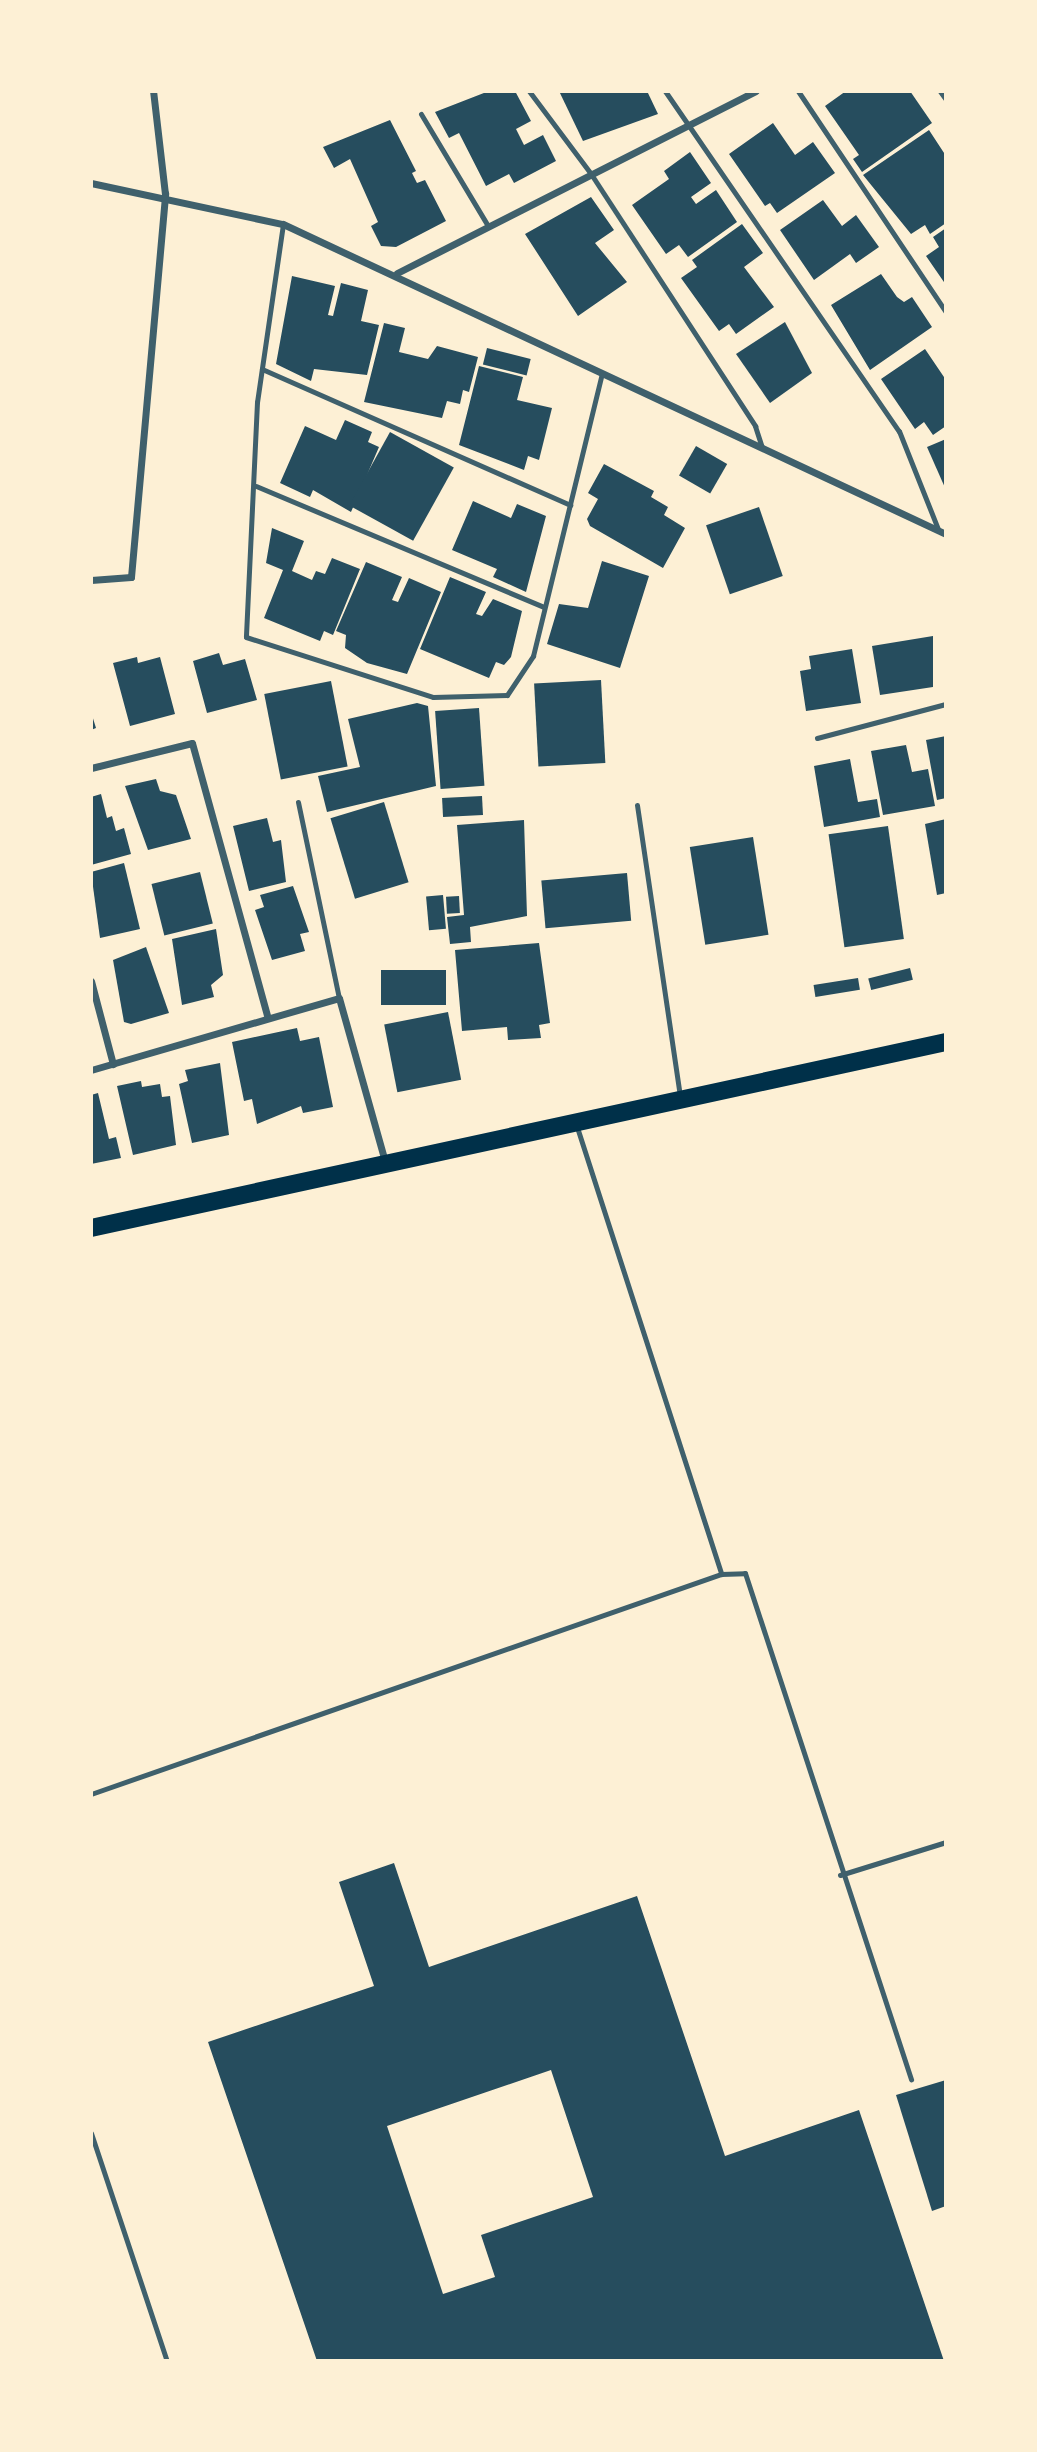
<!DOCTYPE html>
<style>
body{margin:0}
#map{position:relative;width:1037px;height:2452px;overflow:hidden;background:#fdf0d5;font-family:Lato,sans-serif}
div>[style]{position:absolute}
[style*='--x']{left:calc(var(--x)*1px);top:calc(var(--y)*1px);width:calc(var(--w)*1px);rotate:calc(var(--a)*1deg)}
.building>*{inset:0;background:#264d5e;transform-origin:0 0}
.service>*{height:5px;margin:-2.5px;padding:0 2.5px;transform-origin:2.5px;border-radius:2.5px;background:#3f606c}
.minor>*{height:7px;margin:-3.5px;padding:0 3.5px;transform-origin:3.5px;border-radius:3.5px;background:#3f606c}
.primary>*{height:18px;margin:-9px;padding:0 9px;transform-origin:9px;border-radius:9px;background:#003049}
span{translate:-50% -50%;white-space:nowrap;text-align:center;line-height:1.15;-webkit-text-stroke:5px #fdf0d5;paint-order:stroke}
.frame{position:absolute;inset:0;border:93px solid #fdf0d5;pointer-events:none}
</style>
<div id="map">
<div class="building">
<i style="clip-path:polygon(489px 91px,515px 91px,531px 121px,516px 129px,524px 145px,543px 135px,556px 161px,514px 183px,509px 174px,486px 186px,459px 133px,449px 138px,435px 112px)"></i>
<i style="clip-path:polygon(559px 91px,647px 91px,658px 114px,583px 141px)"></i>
<i style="clip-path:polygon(846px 91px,910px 91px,932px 123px,862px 172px,853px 159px,859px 155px,825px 106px)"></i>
<i style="clip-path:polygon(390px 120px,416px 171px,412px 173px,417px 183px,425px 180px,446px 221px,396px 247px,381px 246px,371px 226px,378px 222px,350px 159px,334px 168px,323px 147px)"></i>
<i style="clip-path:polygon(773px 123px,795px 155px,813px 142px,835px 173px,777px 213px,770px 203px,765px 206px,729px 154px)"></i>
<i style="clip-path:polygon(929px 130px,946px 156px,946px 223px,930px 234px,925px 225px,911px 234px,863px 175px)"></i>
<i style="clip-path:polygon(690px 152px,711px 183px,691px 197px,696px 204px,716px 190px,737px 222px,688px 257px,679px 245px,666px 254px,632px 205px,669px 179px,664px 171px)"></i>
<i style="clip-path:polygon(591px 197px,614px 230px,595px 243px,627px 282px,578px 316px,525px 234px)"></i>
<i style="clip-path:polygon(823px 200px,842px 226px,856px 215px,879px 247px,856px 263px,850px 254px,814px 280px,780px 230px)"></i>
<i style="clip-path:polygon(742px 224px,763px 253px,744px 267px,774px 307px,736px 334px,729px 324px,719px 331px,681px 278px,697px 267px,692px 260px)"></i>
<i style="clip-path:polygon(946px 228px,946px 285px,926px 256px,939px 247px,933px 237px)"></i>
<i style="clip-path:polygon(881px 274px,897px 297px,904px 302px,912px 297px,932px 327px,870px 370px,831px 305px)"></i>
<i style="clip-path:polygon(292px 276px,335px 286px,328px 315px,333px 316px,341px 283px,368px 290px,361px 321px,379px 325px,367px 375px,314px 369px,311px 381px,276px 364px)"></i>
<i style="clip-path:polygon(785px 322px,812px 373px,770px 403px,736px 354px)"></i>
<i style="clip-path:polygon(384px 323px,405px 328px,399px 352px,428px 359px,437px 346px,478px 357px,469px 392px,463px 390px,460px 404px,447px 401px,442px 418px,364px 402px)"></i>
<i style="left:487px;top:348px;width:45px;height:17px;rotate:14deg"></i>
<i style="clip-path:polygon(925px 349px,946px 380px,946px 426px,933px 435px,924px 422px,915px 429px,881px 379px)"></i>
<i style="clip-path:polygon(479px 366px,523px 377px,517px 400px,552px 408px,539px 460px,528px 456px,524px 470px,459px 445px)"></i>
<i style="clip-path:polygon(345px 420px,372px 432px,368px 442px,379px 447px,351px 512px,313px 490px,310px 497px,280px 483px,305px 426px,336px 440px)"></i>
<i style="left:390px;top:432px;width:73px;height:84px;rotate:29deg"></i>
<i style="clip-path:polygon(946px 439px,946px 490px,927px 447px)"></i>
<i style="left:696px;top:446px;width:36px;height:34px;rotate:30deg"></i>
<i style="clip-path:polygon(604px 464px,654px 491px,651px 497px,668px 507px,664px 515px,685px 528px,663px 568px,590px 526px,587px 519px,598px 499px,588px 493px)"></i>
<i style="clip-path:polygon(473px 501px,511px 518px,517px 504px,546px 516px,526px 592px,493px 577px,497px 569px,452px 550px)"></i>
<i style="left:759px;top:507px;width:73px;height:56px;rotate:71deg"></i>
<i style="clip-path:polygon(272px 528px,304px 541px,292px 571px,312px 580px,316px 571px,325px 574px,332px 558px,360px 569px,333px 635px,324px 631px,320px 641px,264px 618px,283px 570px,266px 563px)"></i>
<i style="clip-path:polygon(602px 561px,649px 576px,620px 668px,547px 644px,559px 604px,588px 608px)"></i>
<i style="clip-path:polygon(366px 562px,402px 577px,392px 600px,398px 602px,409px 578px,441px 592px,407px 674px,367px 663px,345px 648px,346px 635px,336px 631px)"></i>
<i style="clip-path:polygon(450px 577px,486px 592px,476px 614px,482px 616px,493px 599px,522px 611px,511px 657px,504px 665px,496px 662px,489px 678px,420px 649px)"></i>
<i style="clip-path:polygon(933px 636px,933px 687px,880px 695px,872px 646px)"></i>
<i style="clip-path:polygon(852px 649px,861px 703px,806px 711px,800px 671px,811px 669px,809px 656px)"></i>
<i style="clip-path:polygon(219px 653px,223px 665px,245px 659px,257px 700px,207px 713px,193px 661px)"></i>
<i style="clip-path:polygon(137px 657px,138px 663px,160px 657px,175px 714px,130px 726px,113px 663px)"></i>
<i style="left:601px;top:680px;width:83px;height:67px;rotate:87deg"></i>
<i style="left:331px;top:681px;width:87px;height:68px;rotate:79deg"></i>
<i style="clip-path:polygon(417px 703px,428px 706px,436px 786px,327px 812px,318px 776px,360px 767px,348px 719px)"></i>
<i style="left:479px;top:708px;width:78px;height:44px;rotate:86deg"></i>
<i style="clip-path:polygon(91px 712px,96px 728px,91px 730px)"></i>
<i style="clip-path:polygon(946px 736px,946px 798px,937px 800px,926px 740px)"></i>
<i style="clip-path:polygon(906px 745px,912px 772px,928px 769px,935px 806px,883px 815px,871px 751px)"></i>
<i style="clip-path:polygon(850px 759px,858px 802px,877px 799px,880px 817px,824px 827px,814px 766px)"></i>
<i style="clip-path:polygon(156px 779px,160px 791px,176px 795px,191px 839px,148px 850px,125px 786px)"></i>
<i style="clip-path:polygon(101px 794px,107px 818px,112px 816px,116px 831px,124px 828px,131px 854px,91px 865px,91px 797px)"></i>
<i style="left:482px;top:796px;width:19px;height:40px;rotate:87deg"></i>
<i style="left:384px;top:802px;width:84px;height:56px;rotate:73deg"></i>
<i style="clip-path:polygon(267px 818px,273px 842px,281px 840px,286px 882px,249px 891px,233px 826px)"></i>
<i style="clip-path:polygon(946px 819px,946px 893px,937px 895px,925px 824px)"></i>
<i style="clip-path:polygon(524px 820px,527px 916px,470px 927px,471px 942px,450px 944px,447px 917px,464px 915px,457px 825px)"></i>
<i style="left:888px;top:826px;width:114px;height:60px;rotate:82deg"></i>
<i style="left:753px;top:837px;width:99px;height:64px;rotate:81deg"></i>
<i style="clip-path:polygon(124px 863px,140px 929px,100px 938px,91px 872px)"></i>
<i style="left:200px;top:872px;width:53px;height:50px;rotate:76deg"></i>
<i style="left:627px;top:873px;width:48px;height:86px;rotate:85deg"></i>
<i style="clip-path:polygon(293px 886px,309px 932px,300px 934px,305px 951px,272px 960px,255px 910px,264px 907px,260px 895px)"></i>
<i style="left:443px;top:895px;width:34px;height:17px;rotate:85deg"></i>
<i style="left:459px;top:896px;width:17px;height:13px;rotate:87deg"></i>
<i style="clip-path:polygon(216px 929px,223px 975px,211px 985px,214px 997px,182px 1005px,172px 939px)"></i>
<i style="clip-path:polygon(539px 943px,550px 1023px,539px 1025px,541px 1038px,508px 1040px,507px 1027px,462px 1031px,455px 950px)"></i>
<i style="clip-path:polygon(146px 947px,169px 1013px,131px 1024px,124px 1022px,113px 960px)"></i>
<i style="left:910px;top:968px;width:12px;height:43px;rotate:76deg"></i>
<i style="left:446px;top:970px;width:35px;height:65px;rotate:90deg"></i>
<i style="left:858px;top:978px;width:12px;height:45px;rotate:81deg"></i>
<i style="left:448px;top:1012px;width:69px;height:65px;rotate:79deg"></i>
<i style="clip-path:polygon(297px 1028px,300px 1041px,319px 1037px,333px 1107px,303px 1113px,301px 1106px,257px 1124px,252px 1099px,244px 1101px,232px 1042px)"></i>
<i style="clip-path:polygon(220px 1063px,229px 1135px,192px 1143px,179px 1084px,188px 1081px,185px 1070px)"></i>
<i style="clip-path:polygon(141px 1081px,142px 1087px,160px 1084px,162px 1097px,170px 1096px,176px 1145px,133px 1155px,117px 1086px)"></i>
<i style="clip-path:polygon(98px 1093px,109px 1139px,116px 1137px,121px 1158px,91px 1164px,91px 1095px)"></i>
<i style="clip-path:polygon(evenodd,394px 1863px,429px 1967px,637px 1896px,725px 2156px,859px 2110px,944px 2361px,317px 2361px,208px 2042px,374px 1986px,339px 1882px,394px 1863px,551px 2070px,593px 2197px,481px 2235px,495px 2277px,443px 2294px,387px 2126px,551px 2070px)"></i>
<i style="clip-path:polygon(946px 2080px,946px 2206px,932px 2211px,896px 2095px)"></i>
</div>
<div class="service">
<i style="--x:529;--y:91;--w:104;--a:53.2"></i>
<i style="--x:591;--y:174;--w:301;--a:56.9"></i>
<i style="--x:755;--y:426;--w:23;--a:72"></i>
<i style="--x:665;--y:91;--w:413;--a:55.5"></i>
<i style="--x:899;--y:431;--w:105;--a:68.3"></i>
<i style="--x:798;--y:91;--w:266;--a:56.2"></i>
<i style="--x:421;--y:114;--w:131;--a:59.1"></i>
<i style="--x:283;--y:224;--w:180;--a:98.3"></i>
<i style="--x:257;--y:402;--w:235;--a:92.7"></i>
<i style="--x:246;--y:637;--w:196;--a:17.8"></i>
<i style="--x:433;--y:697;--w:74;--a:-1.5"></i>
<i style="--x:507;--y:695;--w:47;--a:-56.3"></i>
<i style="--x:533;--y:656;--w:290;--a:-76.3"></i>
<i style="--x:262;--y:369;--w:337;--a:23.8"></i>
<i style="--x:256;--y:486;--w:312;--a:22.8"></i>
<i style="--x:817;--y:738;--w:133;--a:-14.8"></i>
<i style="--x:298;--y:802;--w:200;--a:78.2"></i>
<i style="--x:637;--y:805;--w:294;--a:81.6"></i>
<i style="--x:576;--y:1124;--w:473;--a:72.1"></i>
<i style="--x:91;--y:1794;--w:667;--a:-19.25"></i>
<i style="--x:721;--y:1574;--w:24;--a:-2"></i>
<i style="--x:745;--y:1573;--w:533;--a:71.84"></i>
<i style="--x:840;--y:1875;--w:111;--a:-17.3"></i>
<i style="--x:91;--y:2133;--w:240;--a:71.6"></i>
</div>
<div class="minor">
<i style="--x:941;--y:91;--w:9;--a:54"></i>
<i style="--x:91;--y:183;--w:196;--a:12.1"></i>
<i style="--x:283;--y:224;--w:732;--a:25.06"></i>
<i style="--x:397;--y:273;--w:402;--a:-26.9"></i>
<i style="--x:91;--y:580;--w:40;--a:-4.3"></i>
<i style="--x:131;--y:577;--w:385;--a:-84.9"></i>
<i style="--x:165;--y:194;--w:104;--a:-96.6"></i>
<i style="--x:91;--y:768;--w:104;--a:-13.9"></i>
<i style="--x:192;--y:743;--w:285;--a:74.6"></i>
<i style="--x:91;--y:981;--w:86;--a:75.2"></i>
<i style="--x:91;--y:1070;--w:258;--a:-16.2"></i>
<i style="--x:339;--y:998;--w:170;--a:74.3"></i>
</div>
<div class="primary">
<i style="--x:91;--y:1228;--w:875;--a:-12.27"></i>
</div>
<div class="frame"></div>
</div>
